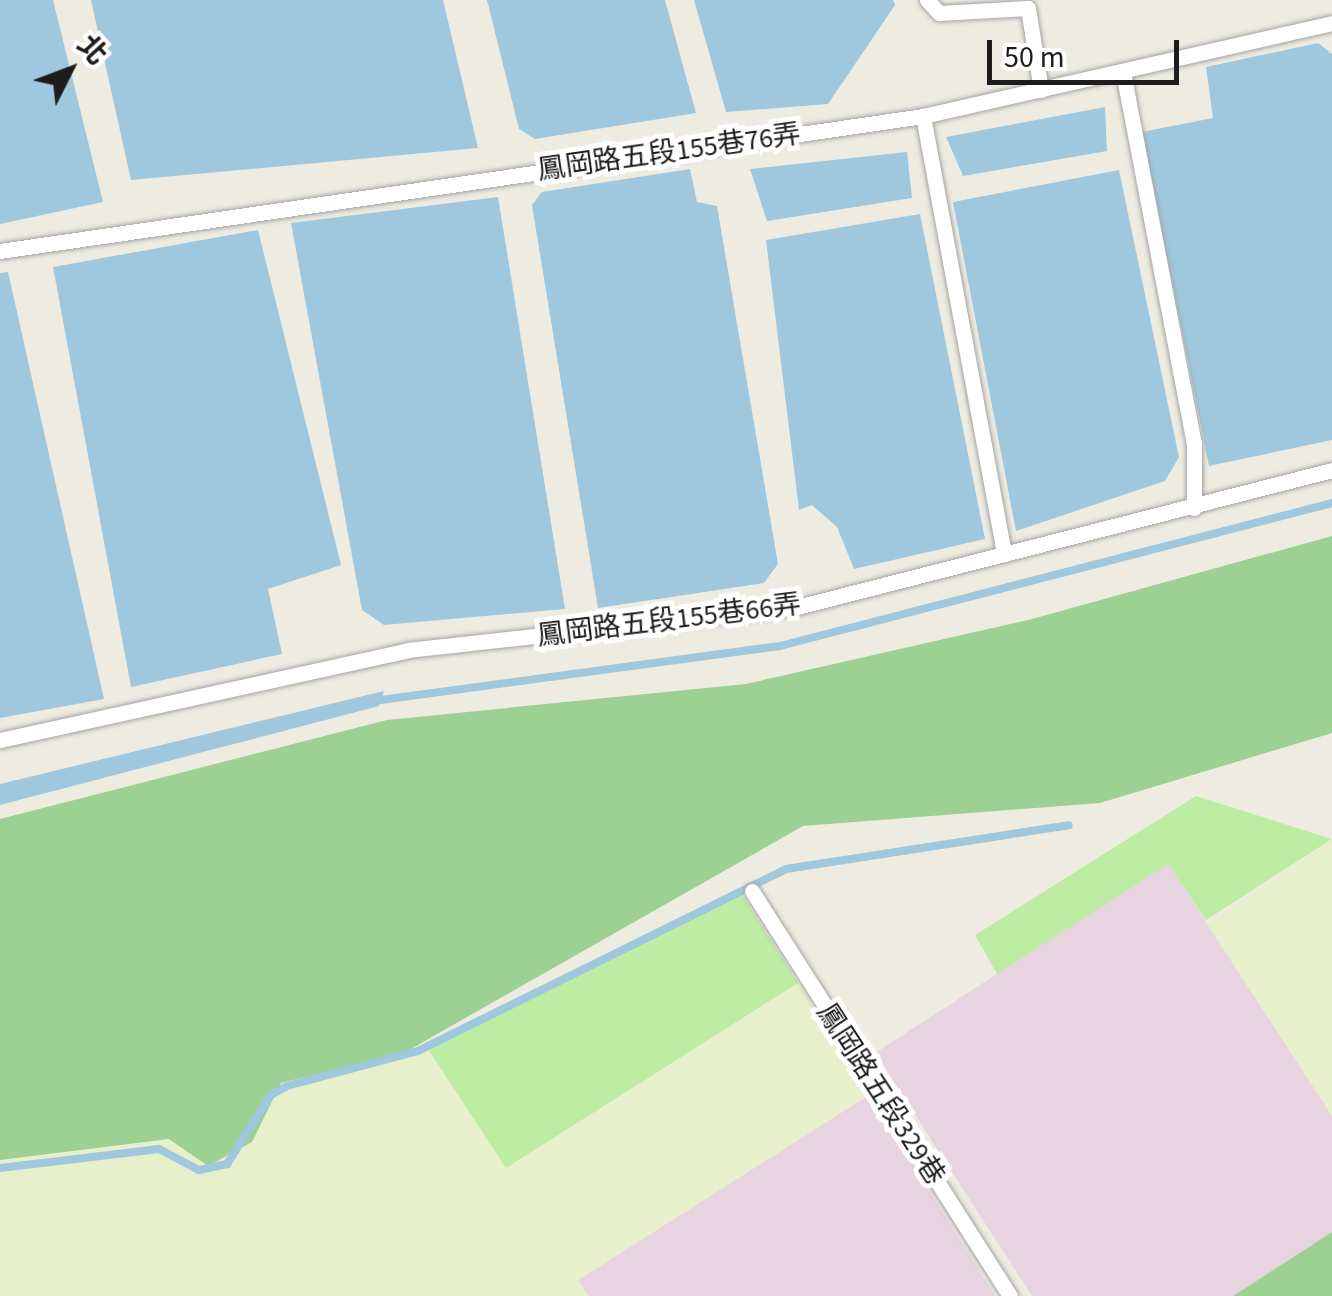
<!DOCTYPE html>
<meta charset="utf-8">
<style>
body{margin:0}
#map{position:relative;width:1332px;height:1296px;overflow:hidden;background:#eeece1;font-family:"Source Sans 3","Noto Sans TC",sans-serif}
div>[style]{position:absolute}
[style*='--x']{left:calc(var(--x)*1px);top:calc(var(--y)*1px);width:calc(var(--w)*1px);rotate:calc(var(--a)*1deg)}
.industrial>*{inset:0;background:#e8d3e1}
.farmland>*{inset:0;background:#e7efcb}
.grass>*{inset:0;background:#bdeca3}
.forest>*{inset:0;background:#9dd093}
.water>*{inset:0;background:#9fc8df}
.stream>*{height:8px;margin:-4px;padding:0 4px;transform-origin:4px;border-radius:4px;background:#9fc8df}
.roads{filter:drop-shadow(0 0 2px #a3a3a3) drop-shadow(0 0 2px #a3a3a3)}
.lane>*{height:15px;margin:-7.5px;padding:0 7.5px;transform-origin:7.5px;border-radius:7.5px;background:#fff}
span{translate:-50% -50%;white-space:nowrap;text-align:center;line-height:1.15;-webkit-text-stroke:10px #fff;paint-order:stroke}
.street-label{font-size:28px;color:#1c1c1c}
.north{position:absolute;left:20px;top:20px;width:100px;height:100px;-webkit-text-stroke:8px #fff;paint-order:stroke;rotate:48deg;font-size:28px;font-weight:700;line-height:40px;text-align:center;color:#1c1c1c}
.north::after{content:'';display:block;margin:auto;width:35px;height:45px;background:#1c1c1c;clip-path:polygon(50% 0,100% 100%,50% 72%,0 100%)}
.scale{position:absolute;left:987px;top:40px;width:192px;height:45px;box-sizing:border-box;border:5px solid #1c1c1c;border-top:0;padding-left:12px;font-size:30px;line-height:35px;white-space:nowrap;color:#1c1c1c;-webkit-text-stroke:8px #fff;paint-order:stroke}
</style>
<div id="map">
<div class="industrial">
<i style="clip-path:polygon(1168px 863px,1332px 1115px,1332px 1232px,1233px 1296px,1032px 1296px,875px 1053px)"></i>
<i style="clip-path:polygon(869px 1095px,995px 1296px,588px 1296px,578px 1280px)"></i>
</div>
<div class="farmland">
<i style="clip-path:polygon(1332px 839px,1332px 1116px,1207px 924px)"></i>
<i style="clip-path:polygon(798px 983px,869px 1095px,578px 1280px,588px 1296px,0 1296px,0 1160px,170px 1139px,252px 1142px,281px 1083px,424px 1043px,507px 1168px)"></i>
</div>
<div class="grass">
<i style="clip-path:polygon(1196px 796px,1332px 839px,1206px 920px,1168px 864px,997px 974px,975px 935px)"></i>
<i style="clip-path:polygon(739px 890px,798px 983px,506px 1168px,424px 1043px)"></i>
</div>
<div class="forest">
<i style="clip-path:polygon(1332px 536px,1332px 733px,1100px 803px,803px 826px,402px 1054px,281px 1083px,252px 1142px,208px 1166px,169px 1139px,0 1160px,0 819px,387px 720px,746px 684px,1032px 619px)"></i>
<i style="clip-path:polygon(1332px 1232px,1332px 1296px,1233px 1296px)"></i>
</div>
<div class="water">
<i style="clip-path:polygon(0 0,53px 0,103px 202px,0 224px)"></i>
<i style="clip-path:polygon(91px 0,443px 0,478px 148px,131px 180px)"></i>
<i style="clip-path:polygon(487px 0,665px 0,696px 113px,535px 139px,519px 129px)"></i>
<i style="clip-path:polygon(694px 0,893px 0,895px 5px,828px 104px,726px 112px)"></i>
<i style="clip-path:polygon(1318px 43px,1332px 54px,1332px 440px,1209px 466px,1142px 132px,1213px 118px,1206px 67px)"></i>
<i style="clip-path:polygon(1105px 107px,1107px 151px,963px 176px,946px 137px)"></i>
<i style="clip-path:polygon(907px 152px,912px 198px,767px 221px,750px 169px)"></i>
<i style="clip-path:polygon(690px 169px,697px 202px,717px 206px,778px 564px,764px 583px,598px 608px,532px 205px,542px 192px)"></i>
<i style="clip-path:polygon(1119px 170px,1179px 457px,1165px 481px,1016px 531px,953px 202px)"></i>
<i style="clip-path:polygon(498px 197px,565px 609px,384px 625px,362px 610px,291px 223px)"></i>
<i style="clip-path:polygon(920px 214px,985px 539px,854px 569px,837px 527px,812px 505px,799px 510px,766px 240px)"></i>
<i style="clip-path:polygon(258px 230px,341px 565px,268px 589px,282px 654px,131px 687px,53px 267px)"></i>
<i style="clip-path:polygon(8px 272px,104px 699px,0 718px,0 273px)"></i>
<i style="clip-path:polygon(384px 691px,379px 706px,0 805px,0 784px)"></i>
</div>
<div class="stream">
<i style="--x:373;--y:701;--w:411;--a:-7.7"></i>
<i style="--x:780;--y:646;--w:570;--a:-14.52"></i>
<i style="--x:0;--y:1168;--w:160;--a:-6.8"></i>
<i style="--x:159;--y:1149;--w:45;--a:27.7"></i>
<i style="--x:199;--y:1170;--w:29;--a:-12"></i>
<i style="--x:227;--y:1164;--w:82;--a:-57.5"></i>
<i style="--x:271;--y:1095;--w:18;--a:-29"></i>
<i style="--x:287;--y:1086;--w:136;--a:-15"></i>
<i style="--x:418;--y:1051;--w:411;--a:-26.3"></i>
<i style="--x:786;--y:869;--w:286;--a:-8.8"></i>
</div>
<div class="roads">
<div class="lane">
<i style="--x:927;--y:0;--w:18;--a:47"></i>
<i style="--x:939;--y:13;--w:89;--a:-3.2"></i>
<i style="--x:1028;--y:8;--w:83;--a:81"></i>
<i style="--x:1123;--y:72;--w:378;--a:79.2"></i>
<i style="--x:1194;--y:443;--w:65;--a:90"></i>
<i style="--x:923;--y:116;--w:446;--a:79.5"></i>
<i style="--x:0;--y:251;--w:933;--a:-8.32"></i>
<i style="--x:923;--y:116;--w:419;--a:-12.8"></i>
<i style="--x:0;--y:740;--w:418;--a:-12.4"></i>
<i style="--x:408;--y:650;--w:391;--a:-6.3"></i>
<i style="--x:797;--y:607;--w:552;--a:-14.36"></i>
<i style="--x:752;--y:891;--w:480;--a:57.5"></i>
</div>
</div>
<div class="street-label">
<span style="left:669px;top:152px;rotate:-8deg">鳳岡路五段155巷76弄</span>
<span style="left:669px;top:620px;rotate:-7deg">鳳岡路五段155巷66弄</span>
<span style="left:881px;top:1094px;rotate:57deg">鳳岡路五段329巷</span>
</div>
<div class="north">北</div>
<div class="scale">50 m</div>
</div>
